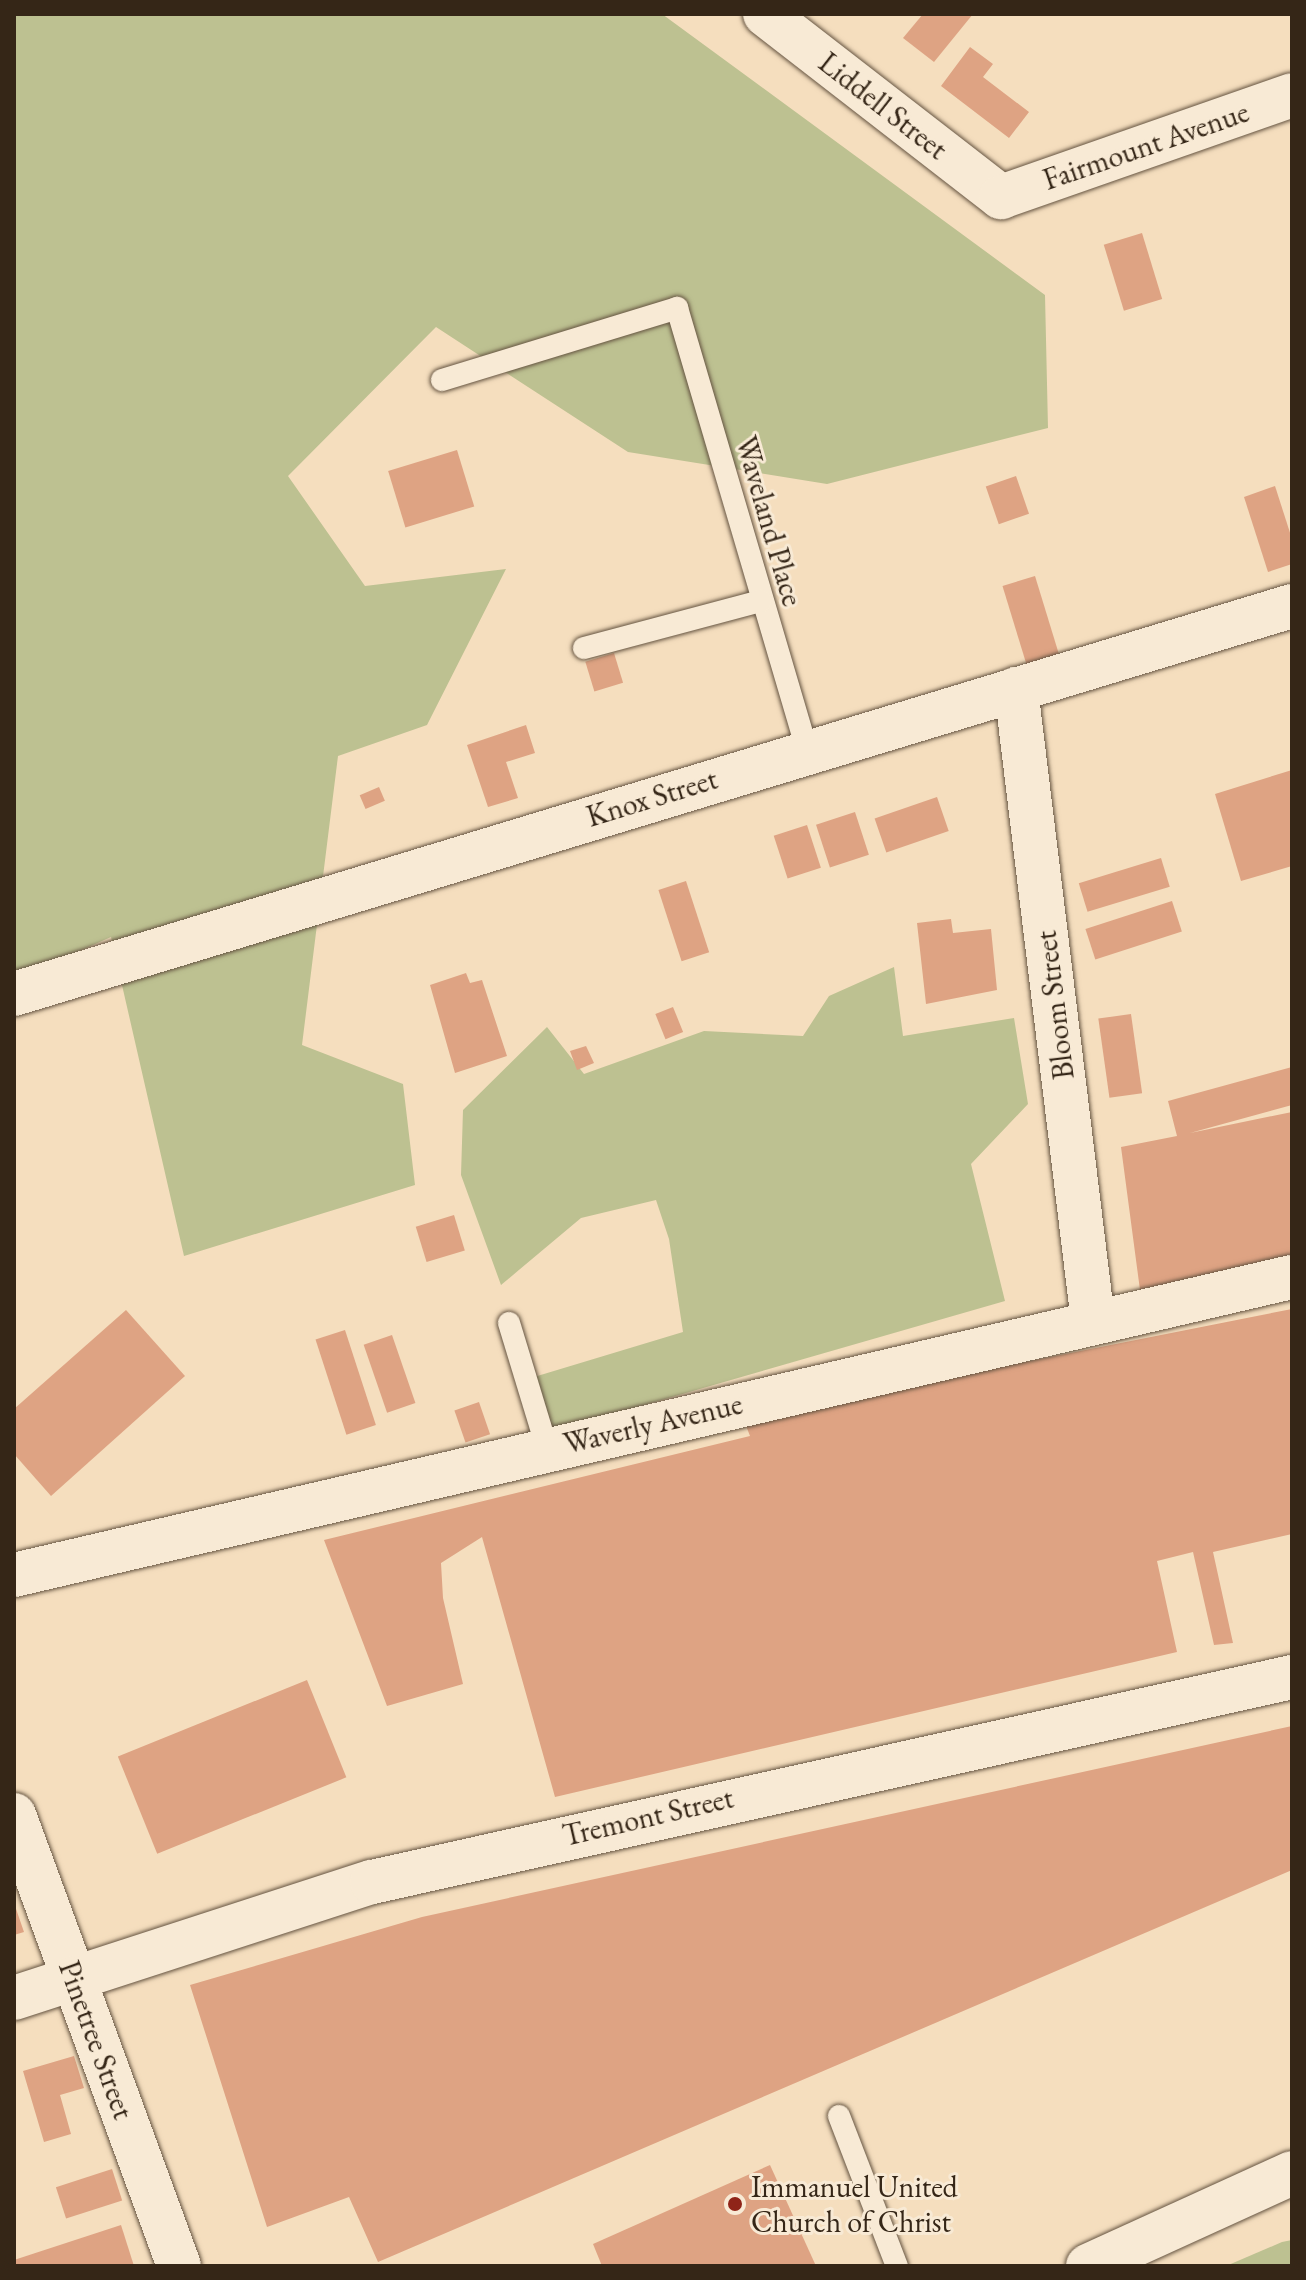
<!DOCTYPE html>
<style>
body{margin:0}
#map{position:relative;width:1306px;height:2280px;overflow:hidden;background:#f5debe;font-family:"EB Garamond",serif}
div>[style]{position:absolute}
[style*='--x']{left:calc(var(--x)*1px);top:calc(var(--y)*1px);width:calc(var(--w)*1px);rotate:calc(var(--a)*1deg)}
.green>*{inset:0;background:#bdc191}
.building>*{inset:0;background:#dea383;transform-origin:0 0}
.roads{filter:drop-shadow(0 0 2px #655441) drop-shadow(0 0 2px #655441)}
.service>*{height:22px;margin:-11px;padding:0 11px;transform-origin:11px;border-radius:11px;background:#f8ead5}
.minor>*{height:44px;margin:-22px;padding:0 22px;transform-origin:22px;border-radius:22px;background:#f8ead5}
.secondary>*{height:44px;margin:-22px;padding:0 22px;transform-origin:22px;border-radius:22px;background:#f8ead5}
.dots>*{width:22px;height:22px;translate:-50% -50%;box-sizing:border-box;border:4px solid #f8ead5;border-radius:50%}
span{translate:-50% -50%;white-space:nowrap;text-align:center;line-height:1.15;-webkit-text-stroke:6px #f8ead5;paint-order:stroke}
.street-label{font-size:30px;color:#352617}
.poi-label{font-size:30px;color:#352617}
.left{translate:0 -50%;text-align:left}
.frame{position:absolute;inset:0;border:16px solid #352617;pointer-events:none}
</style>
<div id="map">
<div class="green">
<i style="clip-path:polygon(14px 14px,662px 14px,1045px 295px,1048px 428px,827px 484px,628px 452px,436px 327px,288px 476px,365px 586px,506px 569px,427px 725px,338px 756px,302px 1045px,403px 1084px,415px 1185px,184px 1256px,111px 937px,14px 980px)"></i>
<i style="clip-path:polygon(894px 967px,903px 1036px,1014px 1018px,1028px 1104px,971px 1164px,1005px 1301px,554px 1431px,534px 1377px,683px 1332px,669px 1239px,656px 1200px,581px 1218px,501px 1285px,461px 1175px,463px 1110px,547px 1027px,584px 1074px,704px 1031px,803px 1036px,829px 996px)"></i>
<i style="clip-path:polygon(1292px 2240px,1292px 2266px,1226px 2266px,1282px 2242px)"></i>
</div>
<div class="building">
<i style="clip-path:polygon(923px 14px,973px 14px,934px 62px,903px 38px)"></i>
<i style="clip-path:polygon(970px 47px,993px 64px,983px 77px,1029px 112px,1009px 138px,941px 86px)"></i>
<i style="left:1142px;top:233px;width:69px;height:40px;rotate:73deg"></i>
<i style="left:457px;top:450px;width:59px;height:72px;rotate:73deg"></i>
<i style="left:1016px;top:476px;width:40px;height:32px;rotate:71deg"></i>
<i style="clip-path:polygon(1275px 486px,1292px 539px,1292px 564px,1268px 572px,1244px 497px)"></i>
<i style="left:1035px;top:576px;width:89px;height:34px;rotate:73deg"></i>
<i style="left:614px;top:653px;width:31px;height:30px;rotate:73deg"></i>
<i style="clip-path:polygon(526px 725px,535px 753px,506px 762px,518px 798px,488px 807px,467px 745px)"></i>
<i style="clip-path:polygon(1292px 770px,1292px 866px,1241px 881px,1215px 794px)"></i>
<i style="left:379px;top:787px;width:15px;height:21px;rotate:67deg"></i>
<i style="left:937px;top:797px;width:36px;height:66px;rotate:71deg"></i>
<i style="left:855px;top:812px;width:45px;height:41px;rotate:72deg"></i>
<i style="left:807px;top:825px;width:45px;height:35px;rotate:72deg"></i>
<i style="left:1161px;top:858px;width:30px;height:86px;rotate:73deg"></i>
<i style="left:686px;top:881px;width:75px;height:29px;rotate:72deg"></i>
<i style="left:1172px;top:901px;width:32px;height:91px;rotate:72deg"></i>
<i style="clip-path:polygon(951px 919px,953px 933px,991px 929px,997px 990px,926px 1004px,917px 923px)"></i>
<i style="clip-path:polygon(466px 973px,470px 983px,482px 980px,507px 1056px,455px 1073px,430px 985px)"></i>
<i style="left:673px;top:1007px;width:27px;height:19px;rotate:68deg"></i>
<i style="left:1131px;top:1014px;width:80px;height:33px;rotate:82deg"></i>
<i style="clip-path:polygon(586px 1046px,594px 1063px,577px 1070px,570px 1051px)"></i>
<i style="clip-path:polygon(1292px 1067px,1292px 1105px,1190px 1133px,1292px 1112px,1292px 1256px,1140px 1290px,1121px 1147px,1177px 1136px,1168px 1101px)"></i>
<i style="left:454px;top:1215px;width:37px;height:40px;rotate:73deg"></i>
<i style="clip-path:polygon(1292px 1309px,1292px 1534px,1213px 1552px,1233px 1643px,1214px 1645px,1193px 1552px,1157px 1561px,1177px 1652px,555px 1797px,482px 1537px,441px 1563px,443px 1598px,463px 1684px,387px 1706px,324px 1540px,750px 1436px,743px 1418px)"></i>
<i style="clip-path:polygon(126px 1310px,185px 1376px,51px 1496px,14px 1454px,14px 1409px)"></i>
<i style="left:345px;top:1330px;width:100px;height:31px;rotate:72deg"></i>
<i style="left:392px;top:1335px;width:72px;height:30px;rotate:71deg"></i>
<i style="left:479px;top:1402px;width:34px;height:26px;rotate:71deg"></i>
<i style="left:307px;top:1680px;width:105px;height:204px;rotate:68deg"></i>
<i style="clip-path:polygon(1292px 1726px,1292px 1870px,378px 2262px,349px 2197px,267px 2227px,190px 1985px,422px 1917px)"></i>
<i style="clip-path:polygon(14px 1903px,24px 1932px,14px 1935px)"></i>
<i style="clip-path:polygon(74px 2056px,84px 2088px,60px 2095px,71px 2134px,44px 2142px,23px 2071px)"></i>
<i style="clip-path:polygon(770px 2165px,816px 2266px,602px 2266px,593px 2244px)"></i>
<i style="left:112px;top:2169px;width:33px;height:59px;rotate:72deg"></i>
<i style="clip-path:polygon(121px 2225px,134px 2266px,14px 2266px,14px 2260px)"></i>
</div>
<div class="roads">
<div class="service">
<i style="--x:442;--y:380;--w:246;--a:-17"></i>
<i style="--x:677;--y:308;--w:462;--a:73.6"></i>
<i style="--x:584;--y:648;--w:183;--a:-14.9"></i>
<i style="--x:509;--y:1323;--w:131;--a:73.1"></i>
<i style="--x:839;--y:2116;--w:161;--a:68.9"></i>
</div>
<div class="minor">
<i style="--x:765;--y:14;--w:299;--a:37.8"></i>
<i style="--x:1001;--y:197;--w:308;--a:-19.3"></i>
<i style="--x:1016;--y:689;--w:638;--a:83.06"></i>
<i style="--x:14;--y:994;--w:1336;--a:-16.89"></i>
<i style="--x:14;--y:1575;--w:1312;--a:-13.13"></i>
<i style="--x:14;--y:1815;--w:480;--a:69.9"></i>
<i style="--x:14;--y:1998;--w:376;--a:-18"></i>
<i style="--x:372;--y:1882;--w:943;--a:-12.56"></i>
</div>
<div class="secondary">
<i style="--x:1088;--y:2266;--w:224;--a:-24.5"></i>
</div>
</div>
<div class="dots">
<i style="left:735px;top:2204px;background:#8f2418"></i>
</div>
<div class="street-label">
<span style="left:883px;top:106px;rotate:38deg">Liddell Street</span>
<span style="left:1146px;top:146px;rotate:-19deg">Fairmount Avenue</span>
<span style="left:769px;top:521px;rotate:74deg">Waveland Place</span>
<span style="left:652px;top:798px;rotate:-17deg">Knox Street</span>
<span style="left:1055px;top:1005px;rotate:-97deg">Bloom Street</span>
<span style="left:653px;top:1424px;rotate:-13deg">Waverly Avenue</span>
<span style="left:648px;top:1817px;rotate:-13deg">Tremont Street</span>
<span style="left:96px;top:2040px;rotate:70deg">Pinetree Street</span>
</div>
<div class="poi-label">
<span class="left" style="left:751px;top:2204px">Immanuel United<br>Church of Christ</span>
</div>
<div class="frame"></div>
</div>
